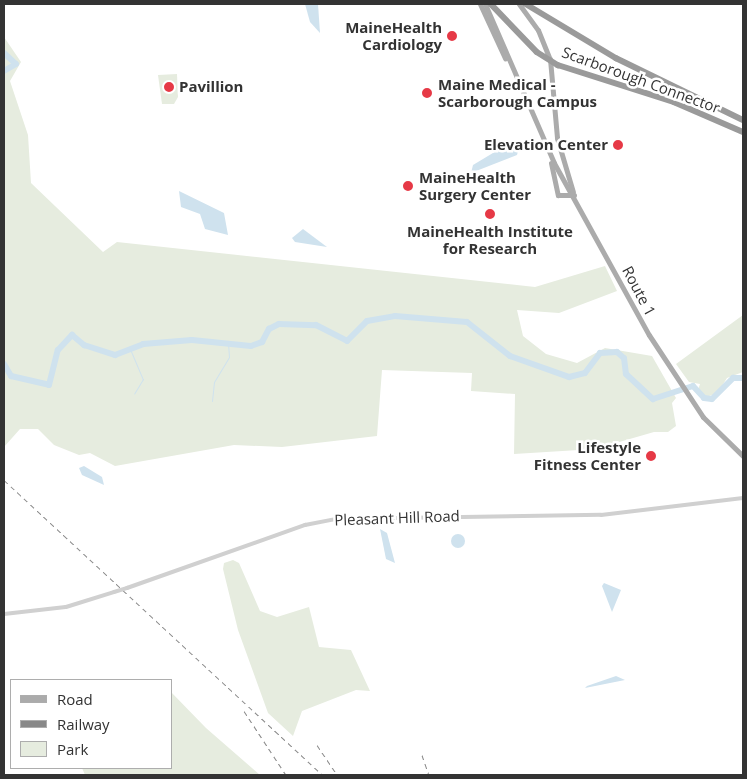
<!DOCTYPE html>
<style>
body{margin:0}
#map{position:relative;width:747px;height:779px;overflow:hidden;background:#fff;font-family:"Open Sans",sans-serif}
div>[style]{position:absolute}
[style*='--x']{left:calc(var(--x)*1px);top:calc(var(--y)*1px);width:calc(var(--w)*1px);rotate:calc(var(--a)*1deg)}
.green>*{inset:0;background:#e6ecdf}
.water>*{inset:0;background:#cfe2ee}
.round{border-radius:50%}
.stream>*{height:1px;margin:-0.5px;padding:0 0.5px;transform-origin:0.5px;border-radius:0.5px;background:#cfe2ee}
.river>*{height:6px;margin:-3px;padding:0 3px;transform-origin:3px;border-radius:3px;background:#cfe2ee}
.tertiary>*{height:4px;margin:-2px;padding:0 2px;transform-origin:2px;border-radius:2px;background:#d0d0d0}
.primary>*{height:5px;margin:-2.5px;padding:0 2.5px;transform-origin:2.5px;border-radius:2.5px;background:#ababab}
.motorway>*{height:5.5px;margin:-2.75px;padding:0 2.75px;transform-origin:2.75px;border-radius:2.75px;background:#9a9a9a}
.rail>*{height:1px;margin-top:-0.5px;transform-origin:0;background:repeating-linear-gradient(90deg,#888 0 5px,transparent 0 9px)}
.tertiary-bridge>*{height:4px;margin:-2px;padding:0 2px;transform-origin:2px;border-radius:2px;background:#d0d0d0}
.motorway-bridge>*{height:5.5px;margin:-2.75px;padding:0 2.75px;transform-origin:2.75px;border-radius:2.75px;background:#9a9a9a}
.dots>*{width:14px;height:14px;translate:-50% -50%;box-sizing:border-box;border:2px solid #fff;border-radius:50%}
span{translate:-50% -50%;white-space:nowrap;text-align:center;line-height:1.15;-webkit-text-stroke:5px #fff;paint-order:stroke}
.poi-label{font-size:15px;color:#333;font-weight:700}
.right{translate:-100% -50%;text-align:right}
.left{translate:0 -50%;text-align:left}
.street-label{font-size:15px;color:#333}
.frame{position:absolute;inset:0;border:5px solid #333;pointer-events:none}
.legend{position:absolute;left:10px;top:679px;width:162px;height:90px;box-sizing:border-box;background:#fff;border:1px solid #adadad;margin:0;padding:6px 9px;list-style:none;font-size:15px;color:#333}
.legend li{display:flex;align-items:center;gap:10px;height:25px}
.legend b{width:25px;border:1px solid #adadad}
</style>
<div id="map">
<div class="green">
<i style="clip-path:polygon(4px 37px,21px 62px,10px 81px,28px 135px,31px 183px,103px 252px,117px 242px,535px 287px,605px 266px,617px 291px,559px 313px,517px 310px,523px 336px,546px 354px,577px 363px,605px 348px,652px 356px,676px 398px,672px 403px,676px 426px,668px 432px,654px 432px,595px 449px,514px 454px,515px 394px,471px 391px,472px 373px,382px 370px,377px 436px,282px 447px,234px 445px,115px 466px,90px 453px,79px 455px,54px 445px,38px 429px,20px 429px,4px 447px)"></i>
<i style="clip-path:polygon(177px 74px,178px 97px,174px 104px,162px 104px,158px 75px)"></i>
<i style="clip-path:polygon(743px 315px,743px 372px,727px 378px,717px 394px,705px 397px,698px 390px,700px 384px,689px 382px,676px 364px)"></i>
<i style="clip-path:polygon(233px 560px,239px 563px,260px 611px,277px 617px,309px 607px,319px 647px,351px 650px,370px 691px,356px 690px,302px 711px,293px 736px,268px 713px,238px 630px,223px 569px,224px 563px)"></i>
<i style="clip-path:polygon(171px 692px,206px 728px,260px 775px,85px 775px,82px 768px,171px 768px)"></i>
</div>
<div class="water">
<i style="clip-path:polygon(305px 4px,318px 4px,320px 33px,310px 22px)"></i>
<i style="clip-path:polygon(513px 141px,520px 144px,517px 155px,471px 173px,473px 165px)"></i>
<i style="clip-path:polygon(179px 191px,224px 213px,228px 235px,205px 229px,200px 214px,181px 207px)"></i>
<i style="clip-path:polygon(303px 229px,327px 247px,295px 242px,292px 238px)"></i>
<i style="clip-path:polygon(84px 466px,102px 477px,104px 485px,82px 475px,79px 468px)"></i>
<i style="clip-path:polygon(380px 529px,387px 533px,395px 563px,386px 559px)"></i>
<i class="round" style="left:451px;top:534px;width:14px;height:14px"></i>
<i style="clip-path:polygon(604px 583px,621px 590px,612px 612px,602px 586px)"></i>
<i style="clip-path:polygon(616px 676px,625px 680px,585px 688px,587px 686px)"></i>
</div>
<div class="stream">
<i style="--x:130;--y:349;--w:33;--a:67"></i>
<i style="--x:143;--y:379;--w:17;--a:121"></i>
<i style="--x:212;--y:401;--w:19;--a:-84"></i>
<i style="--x:214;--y:382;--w:29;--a:-59"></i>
<i style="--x:229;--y:357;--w:15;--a:-94"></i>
</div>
<div class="river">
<i style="--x:4;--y:53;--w:16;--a:43"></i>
<i style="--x:16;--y:64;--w:14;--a:150"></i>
<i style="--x:4;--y:364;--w:14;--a:60"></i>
<i style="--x:11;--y:376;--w:39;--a:13"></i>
<i style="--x:49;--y:385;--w:36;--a:-76"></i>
<i style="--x:58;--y:350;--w:21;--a:-47"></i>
<i style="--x:72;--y:335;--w:16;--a:40"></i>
<i style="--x:84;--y:345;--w:33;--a:18"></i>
<i style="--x:115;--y:355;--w:30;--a:-21"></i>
<i style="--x:143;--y:344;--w:49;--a:-4.7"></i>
<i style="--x:192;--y:340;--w:59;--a:5.8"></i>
<i style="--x:251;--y:346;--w:12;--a:-20"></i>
<i style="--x:262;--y:342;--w:15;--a:-62"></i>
<i style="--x:269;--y:329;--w:11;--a:-27"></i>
<i style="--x:279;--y:324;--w:37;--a:2"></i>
<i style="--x:316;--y:325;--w:35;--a:27"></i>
<i style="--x:347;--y:341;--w:28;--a:-45"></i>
<i style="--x:367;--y:321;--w:28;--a:-10"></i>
<i style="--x:395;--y:316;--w:72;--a:4.8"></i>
<i style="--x:467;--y:322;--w:55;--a:38.3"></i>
<i style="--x:510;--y:356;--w:63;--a:19.6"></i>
<i style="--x:569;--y:377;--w:16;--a:-14"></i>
<i style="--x:585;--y:373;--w:25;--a:-53"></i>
<i style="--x:600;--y:353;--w:17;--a:-3"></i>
<i style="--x:617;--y:352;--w:9;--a:41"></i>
<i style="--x:624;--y:358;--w:16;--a:83"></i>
<i style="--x:626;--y:374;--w:37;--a:43"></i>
<i style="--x:653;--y:399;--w:42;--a:-18"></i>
<i style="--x:693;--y:386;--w:16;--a:47"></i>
<i style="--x:704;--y:398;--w:8;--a:7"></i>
<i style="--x:712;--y:399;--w:30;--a:-45"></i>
<i style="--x:733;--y:378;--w:10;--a:0"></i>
</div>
<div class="tertiary">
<i style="--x:127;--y:588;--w:189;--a:-19.5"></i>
<i style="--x:305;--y:525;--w:32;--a:-11"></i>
<i style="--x:336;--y:519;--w:265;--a:-0.9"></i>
<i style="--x:601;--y:515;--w:143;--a:-6.8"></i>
<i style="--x:4;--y:614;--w:62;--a:-6.4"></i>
<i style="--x:66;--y:607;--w:50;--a:-17.4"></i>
</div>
<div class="primary">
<i style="--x:480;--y:4;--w:60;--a:65.2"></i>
<i style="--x:485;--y:4;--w:173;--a:66.5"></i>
<i style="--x:554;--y:163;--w:196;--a:61.1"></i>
<i style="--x:649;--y:335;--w:98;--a:56.6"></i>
<i style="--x:703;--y:417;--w:56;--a:44.3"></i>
<i style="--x:519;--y:4;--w:32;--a:54"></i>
<i style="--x:538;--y:30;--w:31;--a:68"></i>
<i style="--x:550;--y:59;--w:79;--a:84.9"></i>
<i style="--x:557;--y:138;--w:56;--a:73.5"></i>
<i style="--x:551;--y:163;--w:33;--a:78"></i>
<i style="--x:558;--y:195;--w:16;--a:0"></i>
</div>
<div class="motorway">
<i style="--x:491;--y:4;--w:66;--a:46.2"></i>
<i style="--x:526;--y:4;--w:105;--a:31"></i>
<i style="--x:616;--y:58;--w:141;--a:26"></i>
<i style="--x:558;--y:65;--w:122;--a:17.7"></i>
<i style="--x:674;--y:102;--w:75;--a:23.5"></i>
</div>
<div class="rail">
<i style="--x:4;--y:480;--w:434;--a:42.8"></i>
<i style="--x:244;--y:711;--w:77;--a:56.7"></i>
<i style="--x:317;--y:745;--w:36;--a:56"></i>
<i style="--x:422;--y:755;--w:21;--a:71"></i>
</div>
<div class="tertiary-bridge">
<i style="--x:114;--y:592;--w:14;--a:-17"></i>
</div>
<div class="motorway-bridge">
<i style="--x:537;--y:52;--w:25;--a:32"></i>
</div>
<div class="dots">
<i style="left:452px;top:36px;background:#e63946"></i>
<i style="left:169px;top:87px;background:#e63946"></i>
<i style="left:427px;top:93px;background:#e63946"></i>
<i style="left:618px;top:145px;background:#e63946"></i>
<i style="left:408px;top:186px;background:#e63946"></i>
<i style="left:490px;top:214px;background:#e63946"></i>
<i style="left:651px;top:456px;background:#e63946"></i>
</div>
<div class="poi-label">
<span class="right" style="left:442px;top:36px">MaineHealth<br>Cardiology</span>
<span class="left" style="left:438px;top:93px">Maine Medical -<br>Scarborough Campus</span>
<span class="left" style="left:179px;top:87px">Pavillion</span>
<span class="right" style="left:608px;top:145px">Elevation Center</span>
<span class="left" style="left:419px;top:186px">MaineHealth<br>Surgery Center</span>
<span style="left:490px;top:240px">MaineHealth Institute<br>for Research</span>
<span class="right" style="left:641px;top:456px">Lifestyle<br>Fitness Center</span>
</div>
<div class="street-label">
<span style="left:641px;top:80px;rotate:20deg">Scarborough Connector</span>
<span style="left:639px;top:291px;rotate:62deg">Route 1</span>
<span style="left:397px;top:518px;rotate:-2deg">Pleasant Hill Road</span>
</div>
<div class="frame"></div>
<ul class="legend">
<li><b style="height:6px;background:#ababab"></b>Road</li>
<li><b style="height:6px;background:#888"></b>Railway</li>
<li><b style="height:14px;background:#e6ecdf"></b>Park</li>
</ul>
</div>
